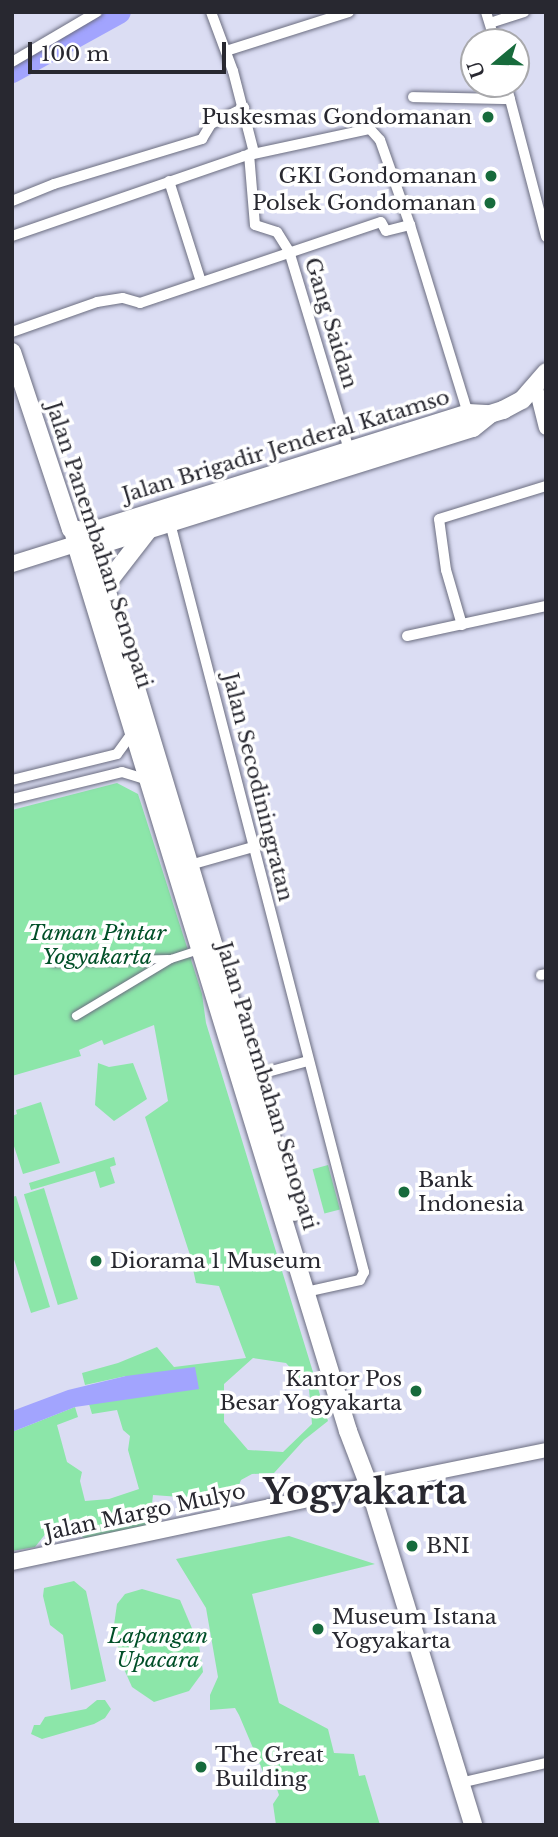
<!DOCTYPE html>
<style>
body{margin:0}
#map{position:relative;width:558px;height:1837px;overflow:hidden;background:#dbddf3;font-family:"Libre Baskerville",serif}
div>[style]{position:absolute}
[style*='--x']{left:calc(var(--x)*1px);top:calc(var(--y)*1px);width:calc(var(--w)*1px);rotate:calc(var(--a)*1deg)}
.green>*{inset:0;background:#8ce6a9;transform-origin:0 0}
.water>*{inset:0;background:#a2a4fe}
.river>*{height:24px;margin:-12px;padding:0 12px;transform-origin:12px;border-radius:12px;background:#a2a4fe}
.roads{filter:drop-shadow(0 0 2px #6b6d80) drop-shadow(0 0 2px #6b6d80)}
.pedestrian>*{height:8px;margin:-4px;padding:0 4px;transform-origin:4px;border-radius:4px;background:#fff}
.minor>*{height:10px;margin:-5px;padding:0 5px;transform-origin:5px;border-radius:5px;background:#fff}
.tertiary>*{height:14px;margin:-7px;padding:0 7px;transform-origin:7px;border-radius:7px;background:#fff}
.secondary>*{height:16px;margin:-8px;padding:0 8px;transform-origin:8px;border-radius:8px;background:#fff}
.primary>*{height:18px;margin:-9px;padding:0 9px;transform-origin:9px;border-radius:9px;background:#fff}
.dots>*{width:19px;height:19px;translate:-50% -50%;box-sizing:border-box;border:4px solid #fff;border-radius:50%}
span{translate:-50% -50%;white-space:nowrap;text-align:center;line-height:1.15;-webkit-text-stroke:7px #fff;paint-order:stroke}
.poi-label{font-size:21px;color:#282830}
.right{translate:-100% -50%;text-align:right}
.left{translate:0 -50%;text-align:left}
.street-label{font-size:21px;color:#282830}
.park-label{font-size:21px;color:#014f28;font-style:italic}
.town-label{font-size:35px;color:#282830;font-weight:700}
.frame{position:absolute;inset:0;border:14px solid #282830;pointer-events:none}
.north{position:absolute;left:460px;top:28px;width:70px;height:70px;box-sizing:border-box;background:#fff;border:2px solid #a9a9ac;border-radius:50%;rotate:251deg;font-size:19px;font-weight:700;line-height:28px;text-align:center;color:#282830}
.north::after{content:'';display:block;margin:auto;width:24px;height:32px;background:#176b3c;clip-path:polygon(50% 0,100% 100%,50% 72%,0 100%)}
.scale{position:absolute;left:28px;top:42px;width:198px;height:32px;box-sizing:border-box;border:4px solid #282830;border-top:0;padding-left:9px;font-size:21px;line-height:24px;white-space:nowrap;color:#282830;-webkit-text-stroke:5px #fff;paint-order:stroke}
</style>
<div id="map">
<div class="green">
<i style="clip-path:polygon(evenodd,117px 783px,138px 794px,202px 994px,206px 1023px,328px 1421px,304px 1440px,274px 1473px,252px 1474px,241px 1480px,233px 1500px,224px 1501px,208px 1510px,198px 1511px,180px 1497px,153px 1495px,151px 1513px,157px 1523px,88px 1541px,72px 1529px,56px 1534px,47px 1532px,35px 1547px,12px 1551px,12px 1432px,75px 1407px,78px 1417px,57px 1425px,67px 1462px,82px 1472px,80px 1481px,85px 1501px,109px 1499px,139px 1489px,128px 1450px,130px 1436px,123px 1430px,117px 1410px,92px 1414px,89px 1404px,126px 1376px,85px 1385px,82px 1373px,118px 1363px,157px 1347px,174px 1367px,246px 1358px,219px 1286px,196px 1283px,190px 1255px,145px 1117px,168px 1101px,154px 1025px,104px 1045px,102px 1040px,79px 1050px,81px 1056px,12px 1076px,12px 810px,117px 783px,253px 1358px,286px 1363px,309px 1389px,312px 1424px,283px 1452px,248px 1450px,224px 1422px,224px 1384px,253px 1358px)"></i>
<i style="clip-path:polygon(98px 1063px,109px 1067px,133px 1063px,147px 1099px,114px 1121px,95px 1105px)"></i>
<i style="clip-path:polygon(41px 1102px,60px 1163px,23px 1174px,12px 1140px,12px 1116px,17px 1114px,16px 1110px)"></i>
<i style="clip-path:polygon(114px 1157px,116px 1165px,110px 1167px,115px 1183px,100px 1188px,95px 1171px,31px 1190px,29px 1183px)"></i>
<i style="left:328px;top:1165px;width:46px;height:16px;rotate:75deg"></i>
<i style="left:44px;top:1188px;width:116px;height:21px;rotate:73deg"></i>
<i style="clip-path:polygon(16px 1196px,50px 1307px,31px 1313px,12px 1253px,12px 1197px)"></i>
<i style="clip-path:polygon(289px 1536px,375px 1564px,252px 1594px,279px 1703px,328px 1729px,334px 1753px,354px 1754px,359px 1776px,365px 1775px,380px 1825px,276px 1825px,273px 1804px,279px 1795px,277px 1789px,264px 1774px,239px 1715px,235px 1708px,210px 1710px,210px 1695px,218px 1677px,206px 1608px,176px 1559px)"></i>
<i style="clip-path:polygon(74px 1581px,86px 1591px,106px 1681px,71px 1690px,63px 1635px,50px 1625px,43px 1596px,44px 1588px)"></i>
<i style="clip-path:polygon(142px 1589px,180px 1600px,199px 1645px,203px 1672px,189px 1691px,154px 1702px,132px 1687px,120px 1660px,114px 1625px,117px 1604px,125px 1594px)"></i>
<i style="clip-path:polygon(97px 1700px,105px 1700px,111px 1709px,105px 1718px,94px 1724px,42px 1739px,31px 1734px,34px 1725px,40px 1725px,45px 1717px,86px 1709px)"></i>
</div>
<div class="water">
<i style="clip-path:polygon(195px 1367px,199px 1389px,75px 1407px,12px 1432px,12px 1411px,68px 1390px,126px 1376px)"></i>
</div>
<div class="river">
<i style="--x:12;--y:71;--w:122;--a:-28.9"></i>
</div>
<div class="roads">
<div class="pedestrian">
<i style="--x:54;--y:962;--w:114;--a:-1.5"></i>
<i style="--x:76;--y:1016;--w:111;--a:-31"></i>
<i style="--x:171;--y:959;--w:32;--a:-18"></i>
</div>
<div class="minor">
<i style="--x:211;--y:12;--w:63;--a:69.6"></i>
<i style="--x:233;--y:71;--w:85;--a:75.6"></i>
<i style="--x:486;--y:12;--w:31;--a:73"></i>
<i style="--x:490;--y:23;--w:36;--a:-18"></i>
<i style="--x:226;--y:51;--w:129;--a:-17.6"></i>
<i style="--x:12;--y:62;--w:99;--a:-30.5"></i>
<i style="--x:506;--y:84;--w:158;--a:75.3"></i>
<i style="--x:413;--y:97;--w:97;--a:1.2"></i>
<i style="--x:249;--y:154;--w:71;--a:85.2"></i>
<i style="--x:255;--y:225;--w:23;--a:18"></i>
<i style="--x:277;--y:232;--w:22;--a:58"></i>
<i style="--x:289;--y:251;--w:208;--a:73.2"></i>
<i style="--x:169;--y:181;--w:106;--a:72.4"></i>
<i style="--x:12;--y:201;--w:45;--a:-22"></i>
<i style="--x:54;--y:184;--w:155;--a:-16.9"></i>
<i style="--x:202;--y:139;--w:17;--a:-59"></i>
<i style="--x:211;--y:124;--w:37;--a:-26"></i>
<i style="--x:12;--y:236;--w:245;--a:-19"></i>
<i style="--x:244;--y:156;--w:129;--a:-12.1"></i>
<i style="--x:370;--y:129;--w:15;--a:48"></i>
<i style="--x:380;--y:140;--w:90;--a:70.6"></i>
<i style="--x:410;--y:225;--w:197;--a:72.9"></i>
<i style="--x:12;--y:332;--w:90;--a:-19.4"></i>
<i style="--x:97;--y:302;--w:26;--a:-9"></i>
<i style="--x:123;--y:298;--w:18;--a:16"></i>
<i style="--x:140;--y:303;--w:254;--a:-18.6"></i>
<i style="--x:381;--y:222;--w:10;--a:61"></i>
<i style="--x:386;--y:231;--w:25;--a:-14"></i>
<i style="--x:170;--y:523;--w:774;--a:75.48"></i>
<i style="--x:364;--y:1272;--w:9;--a:117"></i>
<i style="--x:360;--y:1280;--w:55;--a:167.5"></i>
<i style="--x:462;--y:625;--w:57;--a:-106.2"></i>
<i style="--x:446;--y:570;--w:51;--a:-97.8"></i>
<i style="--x:439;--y:519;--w:112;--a:-17.1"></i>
<i style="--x:407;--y:636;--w:142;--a:-12.2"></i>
<i style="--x:12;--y:780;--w:108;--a:-13.9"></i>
<i style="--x:117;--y:754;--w:29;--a:-54"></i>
<i style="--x:12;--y:799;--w:113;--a:-13.8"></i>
<i style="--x:122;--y:772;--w:28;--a:17"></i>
<i style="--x:190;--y:865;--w:66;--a:-15.9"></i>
<i style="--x:541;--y:975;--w:5;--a:-11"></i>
<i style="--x:253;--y:1076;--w:57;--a:-15.3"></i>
<i style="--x:460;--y:1783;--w:88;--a:-13.1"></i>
</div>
<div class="tertiary">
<i style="--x:535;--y:384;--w:45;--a:76"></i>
<i style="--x:369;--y:1486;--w:181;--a:-11.5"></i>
</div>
<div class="secondary">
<i style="--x:12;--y:564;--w:67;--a:-17.4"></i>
<i style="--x:76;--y:544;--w:10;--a:-107"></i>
<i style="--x:12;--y:1562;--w:365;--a:-12"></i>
</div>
<div class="primary">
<i style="--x:12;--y:352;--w:187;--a:71.6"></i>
<i style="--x:71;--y:529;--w:18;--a:9"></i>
<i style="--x:89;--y:532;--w:710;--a:73.22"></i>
<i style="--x:82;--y:538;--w:9;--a:-41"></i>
<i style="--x:89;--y:532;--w:397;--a:-17.4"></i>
<i style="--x:468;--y:413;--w:22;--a:3"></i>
<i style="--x:490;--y:414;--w:14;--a:-17"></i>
<i style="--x:503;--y:410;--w:21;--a:-28"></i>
<i style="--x:522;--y:400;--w:37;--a:-49"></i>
<i style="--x:76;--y:544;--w:928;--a:72.95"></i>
<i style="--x:348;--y:1431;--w:59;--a:69.1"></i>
<i style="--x:369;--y:1486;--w:355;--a:72.9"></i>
<i style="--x:83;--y:545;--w:10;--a:11"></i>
<i style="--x:93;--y:547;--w:398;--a:-17.4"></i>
<i style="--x:473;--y:428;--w:22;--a:-39"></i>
<i style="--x:105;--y:586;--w:72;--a:-52.3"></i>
</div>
</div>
<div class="dots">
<i style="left:488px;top:117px;background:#176b3c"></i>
<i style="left:491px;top:176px;background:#176b3c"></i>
<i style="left:490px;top:203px;background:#176b3c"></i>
<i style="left:404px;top:1192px;background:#176b3c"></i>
<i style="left:96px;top:1261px;background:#176b3c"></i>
<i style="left:416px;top:1391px;background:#176b3c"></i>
<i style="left:412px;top:1546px;background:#176b3c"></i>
<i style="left:318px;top:1629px;background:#176b3c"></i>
<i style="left:201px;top:1767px;background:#176b3c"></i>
</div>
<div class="poi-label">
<span class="right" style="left:472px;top:117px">Puskesmas Gondomanan</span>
<span class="right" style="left:477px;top:176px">GKI Gondomanan</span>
<span class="right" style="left:476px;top:203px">Polsek Gondomanan</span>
<span class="left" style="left:418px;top:1192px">Bank<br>Indonesia</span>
<span class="left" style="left:110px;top:1261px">Diorama 1 Museum</span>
<span class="right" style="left:402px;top:1391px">Kantor Pos<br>Besar Yogyakarta</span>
<span class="left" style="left:426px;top:1546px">BNI</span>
<span class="left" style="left:332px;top:1629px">Museum Istana<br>Yogyakarta</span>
<span class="left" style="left:215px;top:1767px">The Great<br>Building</span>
</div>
<div class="street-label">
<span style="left:331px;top:323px;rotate:73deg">Gang Saidan</span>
<span style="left:286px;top:446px;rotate:-17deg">Jalan Brigadir Jenderal Katamso</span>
<span style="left:99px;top:545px;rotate:72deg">Jalan Panembahan Senopati</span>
<span style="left:258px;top:787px;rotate:76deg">Jalan Secodiningratan</span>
<span style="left:267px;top:1086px;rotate:73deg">Jalan Panembahan Senopati</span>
<span style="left:145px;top:1512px;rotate:-12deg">Jalan Margo Mulyo</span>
</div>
<div class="park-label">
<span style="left:97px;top:945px">Taman Pintar<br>Yogyakarta</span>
<span style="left:158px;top:1648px">Lapangan<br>Upacara</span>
</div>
<div class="town-label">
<span style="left:365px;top:1492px">Yogyakarta</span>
</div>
<div class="frame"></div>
<div class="north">U</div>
<div class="scale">100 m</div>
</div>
